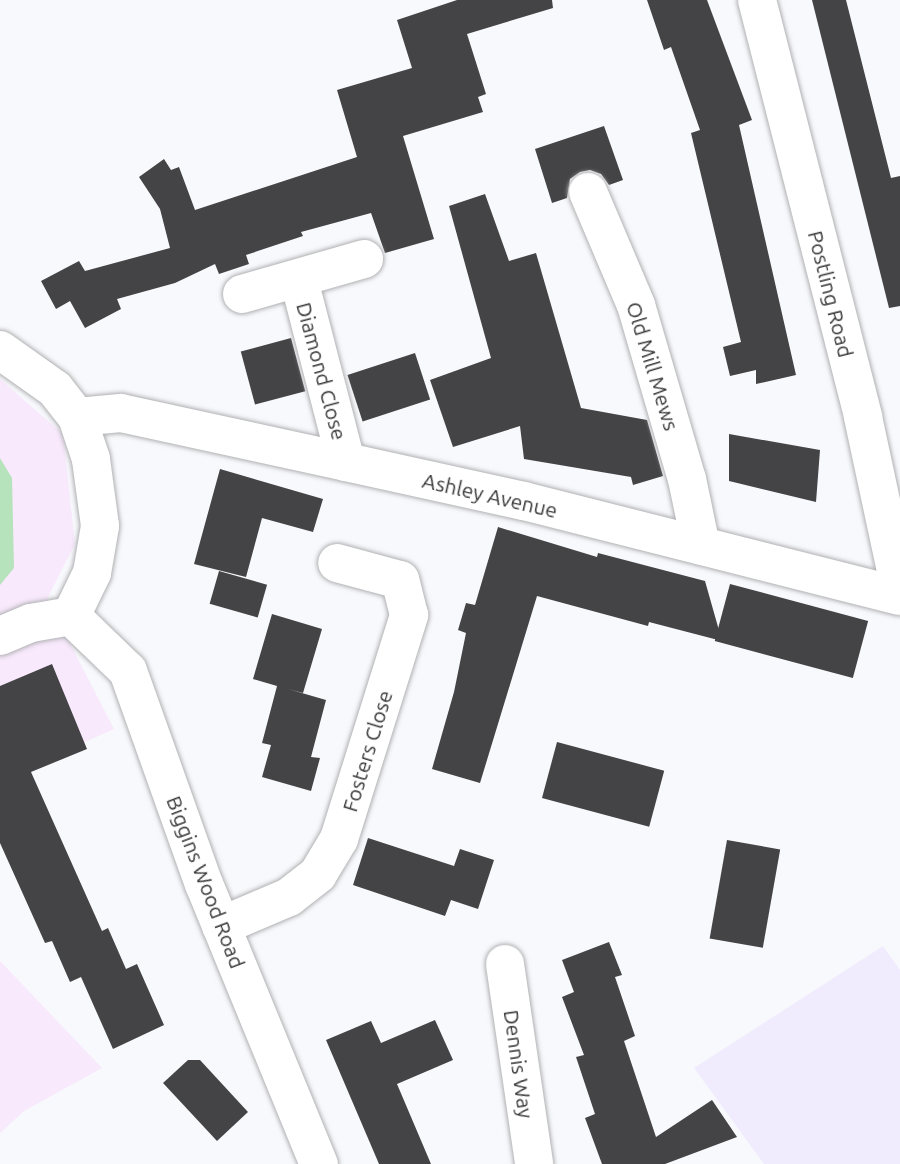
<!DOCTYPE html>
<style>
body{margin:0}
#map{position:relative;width:900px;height:1164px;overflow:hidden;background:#f8f9fc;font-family:Ubuntu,sans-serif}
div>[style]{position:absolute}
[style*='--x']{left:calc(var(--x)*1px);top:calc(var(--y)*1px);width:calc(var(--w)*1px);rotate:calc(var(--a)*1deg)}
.commercial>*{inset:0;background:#f8e9fc}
.industrial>*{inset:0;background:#f0ecfd}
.green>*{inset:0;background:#b6e3bb}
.building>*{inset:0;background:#444345;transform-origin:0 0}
.roads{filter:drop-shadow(0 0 2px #b1b1b4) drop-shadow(0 0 2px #b1b1b4)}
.minor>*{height:38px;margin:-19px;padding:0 19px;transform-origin:19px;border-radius:19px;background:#fff}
.tertiary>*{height:38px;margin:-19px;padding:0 19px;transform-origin:19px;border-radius:19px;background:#fff}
span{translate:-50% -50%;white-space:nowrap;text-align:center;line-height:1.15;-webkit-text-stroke:7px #fff;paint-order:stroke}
.street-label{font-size:21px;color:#3a3a3b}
</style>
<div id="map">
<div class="commercial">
<i style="clip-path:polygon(0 379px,63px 434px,75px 544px,47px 599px,114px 729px,0 780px)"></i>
<i style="clip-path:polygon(0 961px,102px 1068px,24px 1111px,0 1133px)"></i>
</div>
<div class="industrial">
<i style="clip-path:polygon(883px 946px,900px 970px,900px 1164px,764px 1164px,694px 1068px)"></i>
</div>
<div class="green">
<i style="clip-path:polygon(0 458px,12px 478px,14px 568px,0 585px)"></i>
</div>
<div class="building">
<i style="clip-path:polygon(457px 0,552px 0,553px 8px,467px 34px,486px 94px,478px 97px,483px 112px,403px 136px,434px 239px,385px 253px,371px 213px,301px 232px,303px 236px,246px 255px,249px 264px,219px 274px,215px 264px,175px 283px,117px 299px,121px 309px,85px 328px,70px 301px,56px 309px,41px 281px,79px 261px,85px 271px,170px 248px,160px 209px,139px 177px,164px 159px,171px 170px,179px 167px,195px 210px,357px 157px,337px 90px,412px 68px,397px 20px)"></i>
<i style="clip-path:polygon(647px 0,707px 0,752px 120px,739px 125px,796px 375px,756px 384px,756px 370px,730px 376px,723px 347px,741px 342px,691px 133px,700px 130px,671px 47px,664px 50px)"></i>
<i style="clip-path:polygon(812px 0,846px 0,891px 178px,900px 176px,900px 306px,889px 308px)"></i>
<i style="clip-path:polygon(604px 126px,623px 180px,609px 185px,601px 174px,590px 170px,580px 172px,570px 179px,567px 198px,552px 203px,535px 149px)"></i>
<i style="clip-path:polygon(485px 194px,509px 261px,536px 253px,581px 408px,647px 420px,663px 476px,633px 485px,631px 477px,524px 459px,520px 426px,453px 447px,430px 380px,491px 358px,449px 206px)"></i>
<i style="left:291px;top:338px;width:55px;height:52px;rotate:75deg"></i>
<i style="left:415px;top:353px;width:49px;height:71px;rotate:72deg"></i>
<i style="clip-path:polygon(729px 434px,820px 450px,816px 502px,729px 481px)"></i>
<i style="clip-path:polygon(220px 469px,323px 499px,313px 532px,262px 518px,246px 577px,194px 564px)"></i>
<i style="clip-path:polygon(498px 527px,597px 557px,598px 553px,705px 581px,722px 641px,649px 622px,648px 626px,537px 596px,480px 783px,432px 769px,454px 692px,466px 633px,458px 630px,466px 603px,475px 605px)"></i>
<i style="left:219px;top:571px;width:50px;height:34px;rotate:16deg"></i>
<i style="left:730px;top:584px;width:143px;height:59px;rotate:15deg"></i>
<i style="clip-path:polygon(272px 614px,322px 629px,303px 693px,288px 689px,326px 700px,311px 757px,320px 758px,311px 791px,262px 777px,271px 745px,262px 743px,277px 686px,253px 679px)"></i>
<i style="clip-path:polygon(52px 664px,87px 749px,31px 772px,102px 931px,108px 928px,126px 969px,137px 964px,164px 1025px,113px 1049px,81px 977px,70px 982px,52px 941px,45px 943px,0 843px,0 686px)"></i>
<i style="left:557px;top:742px;width:111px;height:58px;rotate:15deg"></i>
<i style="clip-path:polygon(368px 838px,454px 866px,460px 849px,494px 860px,478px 909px,451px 900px,445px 916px,353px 885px)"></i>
<i style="left:727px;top:840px;width:54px;height:100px;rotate:10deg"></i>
<i style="clip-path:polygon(609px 942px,622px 975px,615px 977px,635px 1036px,624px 1041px,656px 1137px,712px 1100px,737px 1137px,665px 1164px,602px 1164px,585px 1118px,595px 1114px,576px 1057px,584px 1055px,562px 997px,574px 992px,562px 960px)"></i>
<i style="clip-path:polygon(435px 1020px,453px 1060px,397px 1084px,431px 1164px,379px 1164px,326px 1040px,371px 1021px,381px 1043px)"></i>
<i style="clip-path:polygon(188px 1060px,200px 1060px,248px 1112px,217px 1141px,163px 1083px)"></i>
</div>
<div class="roads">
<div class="minor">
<i style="--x:757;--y:0;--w:430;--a:75.7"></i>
<i style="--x:863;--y:417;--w:177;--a:77.9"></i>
<i style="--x:588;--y:192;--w:123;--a:67"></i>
<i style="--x:636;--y:305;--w:181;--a:73.7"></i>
<i style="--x:687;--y:479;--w:68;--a:78.2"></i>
<i style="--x:299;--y:280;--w:188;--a:75.5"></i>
<i style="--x:242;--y:294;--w:127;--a:-16"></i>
<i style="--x:71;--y:616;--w:79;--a:44"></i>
<i style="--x:128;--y:671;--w:226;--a:70.4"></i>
<i style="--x:204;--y:884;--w:303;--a:67.7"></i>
<i style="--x:71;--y:616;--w:48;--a:-64"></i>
<i style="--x:92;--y:573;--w:48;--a:-80.3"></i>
<i style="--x:100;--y:526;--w:68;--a:-97.7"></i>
<i style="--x:91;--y:459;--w:44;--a:-108.4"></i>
<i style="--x:0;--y:636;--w:34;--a:-23"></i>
<i style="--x:31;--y:623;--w:41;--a:-9.9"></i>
<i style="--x:221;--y:926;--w:74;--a:-23.1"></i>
<i style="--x:289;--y:897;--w:37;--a:-38"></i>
<i style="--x:318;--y:874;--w:41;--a:-59"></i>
<i style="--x:339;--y:839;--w:235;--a:-72.6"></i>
<i style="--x:409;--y:615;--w:36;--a:-104"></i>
<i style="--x:400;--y:580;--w:65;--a:-164.9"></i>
<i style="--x:505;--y:964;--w:202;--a:81.7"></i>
</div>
<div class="tertiary">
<i style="--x:0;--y:350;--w:67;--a:35.3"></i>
<i style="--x:55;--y:389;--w:36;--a:52"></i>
<i style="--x:77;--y:417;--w:44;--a:-5.2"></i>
<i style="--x:121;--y:413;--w:230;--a:12.3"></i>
<i style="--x:346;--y:462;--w:182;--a:12.4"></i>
<i style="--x:524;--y:501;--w:388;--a:14.2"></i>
</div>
</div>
<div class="street-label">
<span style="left:831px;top:294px;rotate:76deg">Postling Road</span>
<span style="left:653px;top:366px;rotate:73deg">Old Mill Mews</span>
<span style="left:322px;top:371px;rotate:75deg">Diamond Close</span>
<span style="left:490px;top:495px;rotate:13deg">Ashley Avenue</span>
<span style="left:367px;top:751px;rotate:-73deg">Fosters Close</span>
<span style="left:206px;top:882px;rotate:69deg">Biggins Wood Road</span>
<span style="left:519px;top:1064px;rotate:82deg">Dennis Way</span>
</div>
</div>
